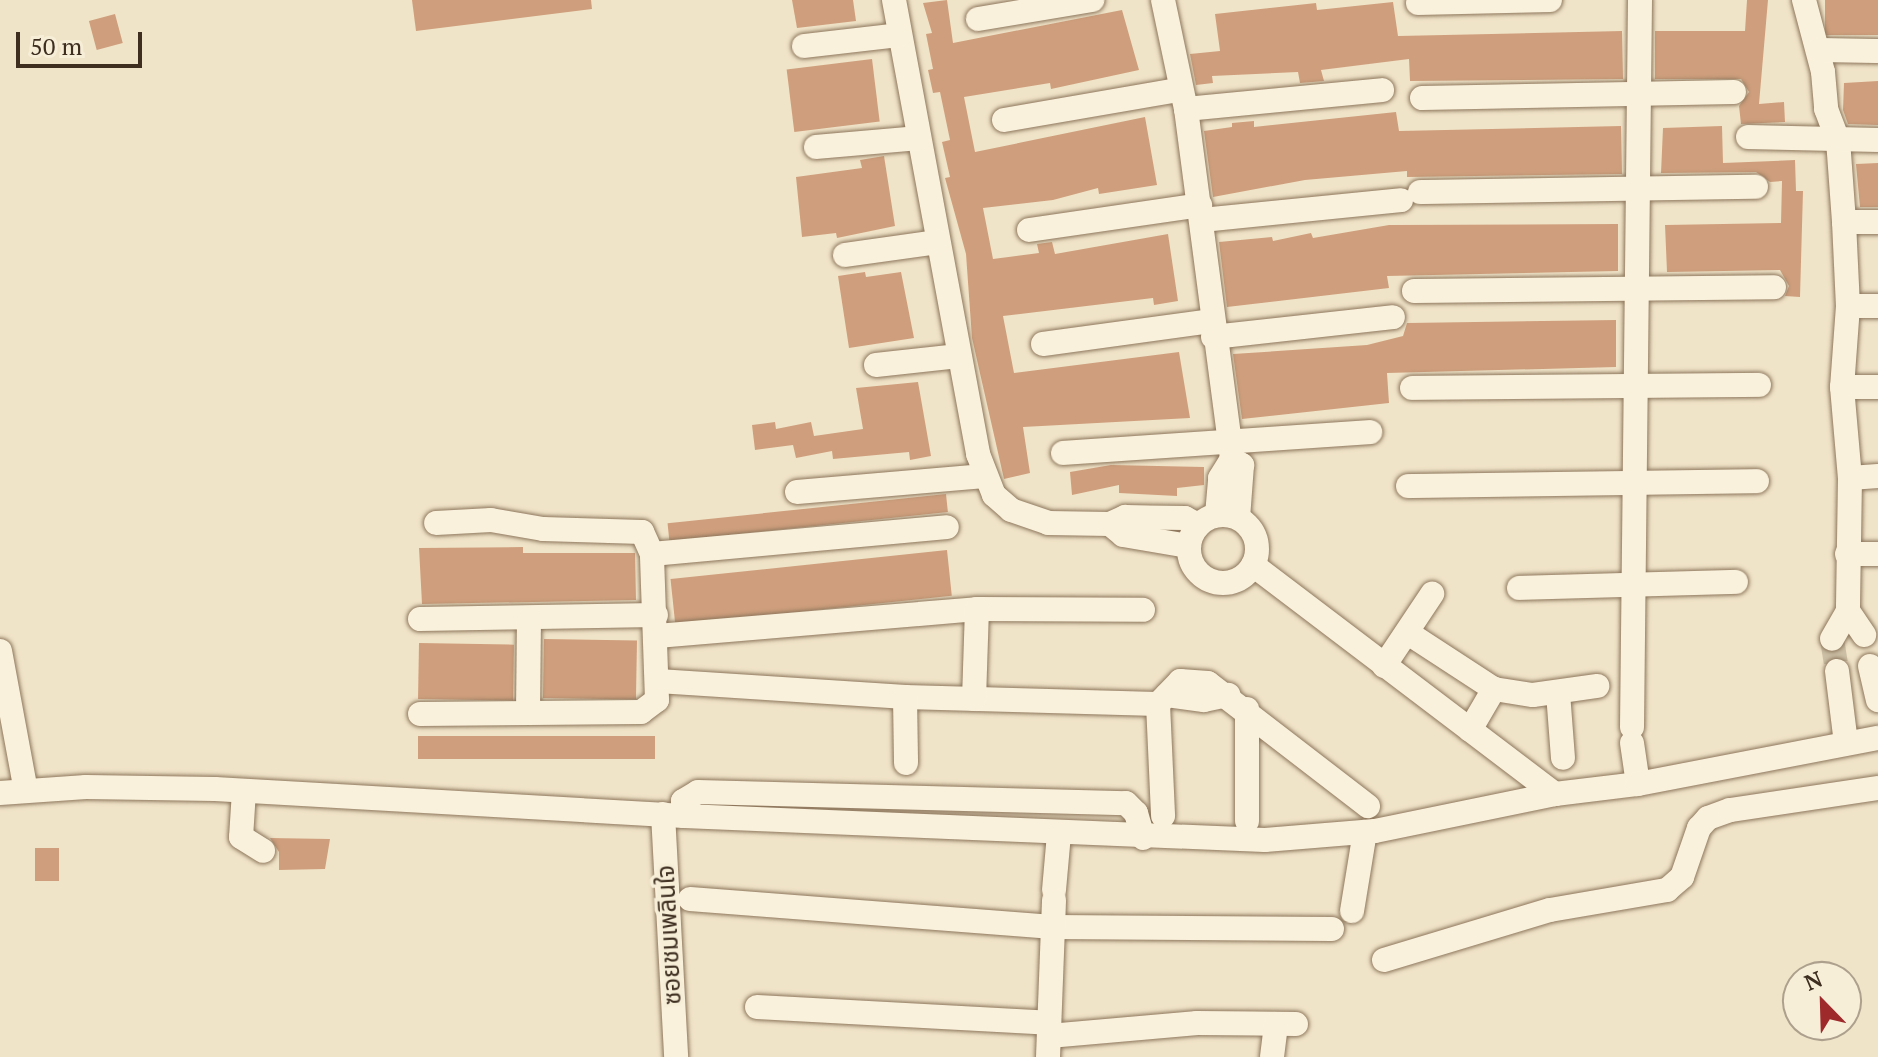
<!DOCTYPE html>
<meta charset="utf-8">
<style>
body{margin:0}
#map{position:relative;width:1878px;height:1057px;overflow:hidden;background:#f0e4c8;font-family:"PT Serif","Noto Sans Thai",serif}
div>[style]{position:absolute}
[style*='--x']{left:calc(var(--x)*1px);top:calc(var(--y)*1px);width:calc(var(--w)*1px);rotate:calc(var(--a)*1deg)}
.building>*{inset:0;background:#cf9f7d;transform-origin:0 0}
.minor-tunnel>*{height:24px;margin-top:-12px;transform-origin:0;background:repeating-linear-gradient(90deg,#ccc0a6 0 24px,transparent 0 36px)}
.roads{filter:drop-shadow(0 0 2px #8d765c) drop-shadow(0 0 2px #8d765c)}
.minor>*{height:24px;margin:-12px;padding:0 12px;transform-origin:12px;border-radius:12px;background:#faf1dc}
.minor>.ring{margin:-12px;padding:0;box-sizing:content-box;background:none;border:24px solid #faf1dc;border-radius:50%}
span{translate:-50% -50%;white-space:nowrap;text-align:center;line-height:1.15;-webkit-text-stroke:7px #f7eed8;paint-order:stroke}
.street-label{font-size:24px;color:#3d2e20}
.north{position:absolute;left:1782px;top:961px;width:80px;height:80px;box-sizing:border-box;background:#f7eed8;border:2px solid #ada18e;border-radius:50%;rotate:337deg;font-size:22px;font-weight:700;line-height:32px;text-align:center;color:#3d2e20}
.north::after{content:'';display:block;margin:auto;width:28px;height:36px;background:#9e2a2b;clip-path:polygon(50% 0,100% 100%,50% 72%,0 100%)}
.scale{position:absolute;left:16px;top:32px;width:126px;height:36px;box-sizing:border-box;border:4px solid #3d2e20;border-top:0;padding-left:10px;font-size:24px;line-height:28px;white-space:nowrap;color:#3d2e20;-webkit-text-stroke:6px #f7eed8;paint-order:stroke}
</style>
<div id="map">
<div class="building">
<i style="clip-path:polygon(412px 0,591px 0,592px 9px,416px 31px)"></i>
<i style="clip-path:polygon(792px 0,853px 0,856px 21px,797px 28px)"></i>
<i style="clip-path:polygon(947px 0,953px 43px,1122px 10px,1139px 70px,1051px 89px,1050px 83px,964px 97px,975px 152px,1145px 117px,1157px 185px,1099px 194px,1098px 188px,1053px 200px,983px 208px,993px 259px,1039px 253px,1037px 244px,1052px 242px,1055px 254px,1168px 234px,1178px 301px,1154px 305px,1153px 298px,1003px 316px,1014px 373px,1179px 352px,1190px 418px,1023px 427px,1030px 473px,1004px 479px,972px 338px,966px 254px,945px 178px,950px 177px,942px 142px,950px 140px,940px 92px,933px 93px,928px 70px,933px 69px,926px 34px,932px 33px,923px 3px)"></i>
<i style="clip-path:polygon(1747px 0,1768px 0,1759px 104px,1784px 102px,1785px 122px,1741px 124px,1739px 106px,1749px 92px,1741px 79px,1655px 79px,1655px 31px,1745px 31px)"></i>
<i style="left:1825px;top:0;width:53px;height:35px"></i>
<i style="clip-path:polygon(1393px 2px,1398px 36px,1622px 31px,1623px 79px,1410px 81px,1409px 59px,1321px 70px,1324px 81px,1300px 83px,1298px 72px,1212px 76px,1213px 83px,1196px 85px,1190px 54px,1220px 51px,1215px 14px,1316px 3px,1317px 10px)"></i>
<i style="left:115px;top:14px;width:30px;height:27px;rotate:75deg"></i>
<i style="left:872px;top:59px;width:63px;height:86px;rotate:83deg"></i>
<i style="clip-path:polygon(1878px 81px,1878px 125px,1848px 124px,1843px 110px,1844px 83px)"></i>
<i style="clip-path:polygon(1396px 112px,1399px 131px,1621px 126px,1622px 174px,1407px 177px,1407px 171px,1305px 180px,1213px 197px,1204px 131px,1232px 127px,1232px 123px,1254px 121px,1254px 127px)"></i>
<i style="clip-path:polygon(1722px 126px,1723px 163px,1795px 160px,1796px 191px,1803px 191px,1800px 297px,1785px 296px,1789px 286px,1780px 270px,1667px 272px,1665px 225px,1781px 223px,1782px 181px,1770px 182px,1756px 172px,1661px 173px,1663px 128px)"></i>
<i style="clip-path:polygon(884px 156px,895px 226px,837px 238px,836px 233px,802px 237px,796px 177px,862px 168px,860px 160px)"></i>
<i style="clip-path:polygon(1878px 163px,1878px 207px,1860px 207px,1856px 164px)"></i>
<i style="clip-path:polygon(1618px 224px,1618px 271px,1387px 276px,1389px 288px,1227px 307px,1219px 242px,1272px 237px,1273px 241px,1311px 233px,1313px 238px,1389px 225px)"></i>
<i style="clip-path:polygon(865px 272px,866px 277px,901px 272px,914px 338px,849px 348px,838px 276px)"></i>
<i style="clip-path:polygon(1616px 320px,1616px 367px,1387px 373px,1389px 403px,1242px 419px,1233px 354px,1367px 345px,1403px 336px,1407px 323px)"></i>
<i style="clip-path:polygon(918px 382px,931px 456px,910px 460px,909px 452px,833px 459px,832px 451px,796px 458px,793px 445px,755px 450px,752px 425px,775px 422px,776px 429px,811px 422px,814px 436px,863px 429px,856px 388px)"></i>
<i style="clip-path:polygon(1111px 465px,1204px 467px,1204px 485px,1177px 488px,1177px 496px,1119px 493px,1119px 485px,1072px 495px,1070px 472px)"></i>
<i style="left:946px;top:494px;width:18px;height:280px;rotate:84deg"></i>
<i style="clip-path:polygon(523px 547px,523px 553px,635px 553px,636px 600px,422px 604px,419px 548px)"></i>
<i style="left:947px;top:550px;width:46px;height:278px;rotate:84deg"></i>
<i style="left:544px;top:639px;width:93px;height:59px;rotate:1deg"></i>
<i style="left:419px;top:643px;width:95px;height:56px;rotate:1deg"></i>
<i style="left:655px;top:736px;width:23px;height:237px;rotate:90deg"></i>
<i style="clip-path:polygon(270px 838px,330px 839px,325px 869px,279px 870px,279px 852px)"></i>
<i style="left:59px;top:848px;width:33px;height:24px;rotate:90deg"></i>
</div>
<div class="minor-tunnel">
<i style="--x:1832;--y:639;--w:32;--a:81"></i>
</div>
<div class="roads">
<div class="minor">
<i style="--x:894;--y:0;--w:462;--a:79.5"></i>
<i style="--x:978;--y:454;--w:44;--a:68.7"></i>
<i style="--x:994;--y:495;--w:23;--a:41"></i>
<i style="--x:1011;--y:510;--w:39;--a:19"></i>
<i style="--x:1048;--y:523;--w:62;--a:0.9"></i>
<i style="--x:1110;--y:524;--w:17;--a:-25"></i>
<i style="--x:1125;--y:517;--w:60;--a:1"></i>
<i style="--x:1185;--y:518;--w:15;--a:28"></i>
<i style="--x:1163;--y:0;--w:111;--a:78.1"></i>
<i style="--x:1186;--y:109;--w:353;--a:82.5"></i>
<i style="--x:1232;--y:459;--w:12;--a:31"></i>
<i style="--x:1242;--y:465;--w:53;--a:94.3"></i>
<i style="--x:1804;--y:0;--w:74;--a:75.2"></i>
<i style="--x:1823;--y:72;--w:37;--a:85"></i>
<i style="--x:1826;--y:109;--w:33;--a:69"></i>
<i style="--x:1838;--y:140;--w:82;--a:85.8"></i>
<i style="--x:1844;--y:222;--w:84;--a:87.3"></i>
<i style="--x:1848;--y:306;--w:81;--a:94.2"></i>
<i style="--x:1842;--y:387;--w:91;--a:85"></i>
<i style="--x:1850;--y:478;--w:133;--a:90.9"></i>
<i style="--x:1848;--y:611;--w:32;--a:120"></i>
<i style="--x:1418;--y:3;--w:132;--a:-1.3"></i>
<i style="--x:978;--y:19;--w:116;--a:-9.5"></i>
<i style="--x:804;--y:46;--w:96;--a:-6.6"></i>
<i style="--x:1818;--y:50;--w:60;--a:1"></i>
<i style="--x:1422;--y:98;--w:312;--a:-1.1"></i>
<i style="--x:1186;--y:109;--w:197;--a:-5.5"></i>
<i style="--x:1004;--y:120;--w:177;--a:-9.8"></i>
<i style="--x:1748;--y:137;--w:130;--a:1.3"></i>
<i style="--x:816;--y:147;--w:103;--a:-5"></i>
<i style="--x:1420;--y:192;--w:336;--a:-0.9"></i>
<i style="--x:1202;--y:220;--w:200;--a:-5.7"></i>
<i style="--x:1844;--y:222;--w:34;--a:0"></i>
<i style="--x:1029;--y:230;--w:173;--a:-8.3"></i>
<i style="--x:845;--y:255;--w:94;--a:-8"></i>
<i style="--x:1414;--y:291;--w:360;--a:-0.6"></i>
<i style="--x:1848;--y:306;--w:30;--a:0"></i>
<i style="--x:1213;--y:337;--w:181;--a:-6.3"></i>
<i style="--x:1043;--y:344;--w:169;--a:-7.8"></i>
<i style="--x:876;--y:365;--w:83;--a:-6.2"></i>
<i style="--x:1842;--y:387;--w:36;--a:0"></i>
<i style="--x:1412;--y:388;--w:347;--a:-0.5"></i>
<i style="--x:1063;--y:453;--w:308;--a:-3.9"></i>
<i style="--x:1850;--y:478;--w:28;--a:-4"></i>
<i style="--x:1408;--y:486;--w:349;--a:-0.8"></i>
<i style="--x:797;--y:492;--w:188;--a:-4.9"></i>
<i style="--x:1217;--y:515;--w:37;--a:-85"></i>
<i style="--x:1220;--y:478;--w:22;--a:-58"></i>
<i class="ring" style="left:1189px;top:515px;width:44px;height:44px"></i>
<i style="--x:1110;--y:524;--w:17;--a:40"></i>
<i style="--x:1123;--y:535;--w:67;--a:9.5"></i>
<i style="--x:652;--y:554;--w:296;--a:-5.2"></i>
<i style="--x:1847;--y:554;--w:31;--a:0"></i>
<i style="--x:1253;--y:565;--w:379;--a:37.2"></i>
<i style="--x:1519;--y:588;--w:217;--a:-1.6"></i>
<i style="--x:1848;--y:611;--w:29;--a:56"></i>
<i style="--x:420;--y:619;--w:236;--a:-1"></i>
<i style="--x:1408;--y:633;--w:103;--a:33.1"></i>
<i style="--x:1494;--y:689;--w:39;--a:9"></i>
<i style="--x:1533;--y:695;--w:65;--a:-8"></i>
<i style="--x:657;--y:636;--w:321;--a:-4.8"></i>
<i style="--x:977;--y:609;--w:166;--a:0.3"></i>
<i style="--x:0;--y:651;--w:142;--a:79.5"></i>
<i style="--x:1384;--y:666;--w:87;--a:-56.3"></i>
<i style="--x:1870;--y:666;--w:35;--a:77"></i>
<i style="--x:1837;--y:671;--w:73;--a:82.9"></i>
<i style="--x:658;--y:681;--w:248;--a:3.7"></i>
<i style="--x:905;--y:697;--w:253;--a:1.6"></i>
<i style="--x:1158;--y:704;--w:112;--a:87.4"></i>
<i style="--x:1558;--y:693;--w:65;--a:85.6"></i>
<i style="--x:1167;--y:695;--w:37;--a:8"></i>
<i style="--x:1204;--y:700;--w:25;--a:-12"></i>
<i style="--x:905;--y:697;--w:66;--a:89.1"></i>
<i style="--x:974;--y:699;--w:90;--a:-88.1"></i>
<i style="--x:1158;--y:704;--w:32;--a:-46"></i>
<i style="--x:1180;--y:681;--w:28;--a:4"></i>
<i style="--x:1208;--y:683;--w:202;--a:37.6"></i>
<i style="--x:528;--y:713;--w:94;--a:-89.4"></i>
<i style="--x:420;--y:714;--w:221;--a:-0.5"></i>
<i style="--x:641;--y:712;--w:20;--a:-37"></i>
<i style="--x:657;--y:700;--w:146;--a:-92"></i>
<i style="--x:652;--y:554;--w:24;--a:-114"></i>
<i style="--x:642;--y:532;--w:99;--a:-178.3"></i>
<i style="--x:543;--y:529;--w:53;--a:-170.2"></i>
<i style="--x:491;--y:520;--w:55;--a:176.9"></i>
<i style="--x:1632;--y:727;--w:727;--a:-89.37"></i>
<i style="--x:1470;--y:730;--w:48;--a:-59.7"></i>
<i style="--x:1632;--y:743;--w:41;--a:81.7"></i>
<i style="--x:244;--y:791;--w:46;--a:93.7"></i>
<i style="--x:241;--y:837;--w:26;--a:32"></i>
<i style="--x:0;--y:793;--w:86;--a:-4"></i>
<i style="--x:86;--y:787;--w:129;--a:0.9"></i>
<i style="--x:215;--y:789;--w:470;--a:3.3"></i>
<i style="--x:684;--y:816;--w:581;--a:2.37"></i>
<i style="--x:1265;--y:840;--w:110;--a:-4.7"></i>
<i style="--x:1375;--y:831;--w:184;--a:-11.6"></i>
<i style="--x:1555;--y:794;--w:84;--a:-6.9"></i>
<i style="--x:1638;--y:784;--w:244;--a:-10.9"></i>
<i style="--x:663;--y:814;--w:243;--a:86.9"></i>
<i style="--x:684;--y:816;--w:15;--a:-94"></i>
<i style="--x:683;--y:801;--w:17;--a:-31"></i>
<i style="--x:698;--y:792;--w:428;--a:1.5"></i>
<i style="--x:1126;--y:803;--w:14;--a:45"></i>
<i style="--x:1136;--y:813;--w:26;--a:74"></i>
<i style="--x:1247;--y:821;--w:112;--a:-90"></i>
<i style="--x:1054;--y:890;--w:56;--a:-84.9"></i>
<i style="--x:690;--y:899;--w:364;--a:4.4"></i>
<i style="--x:1053;--y:927;--w:279;--a:0.4"></i>
<i style="--x:1352;--y:911;--w:80;--a:-80.7"></i>
<i style="--x:1384;--y:960;--w:173;--a:-16.8"></i>
<i style="--x:1550;--y:910;--w:119;--a:-9.7"></i>
<i style="--x:1667;--y:890;--w:20;--a:-41"></i>
<i style="--x:1682;--y:877;--w:52;--a:-70.9"></i>
<i style="--x:1699;--y:828;--w:13;--a:-48"></i>
<i style="--x:1708;--y:818;--w:23;--a:-20"></i>
<i style="--x:1730;--y:810;--w:150;--a:-8.5"></i>
<i style="--x:757;--y:1007;--w:292;--a:3.1"></i>
<i style="--x:1049;--y:1036;--w:149;--a:-5"></i>
<i style="--x:1197;--y:1023;--w:99;--a:0.6"></i>
<i style="--x:1048;--y:1057;--w:157;--a:-87.8"></i>
<i style="--x:1272;--y:1057;--w:33;--a:-83"></i>
</div>
</div>
<div class="street-label">
<span style="left:669px;top:935px;rotate:-93deg">ซอยชมเพลินใจ</span>
</div>
<div class="north">N</div>
<div class="scale">50 m</div>
</div>
